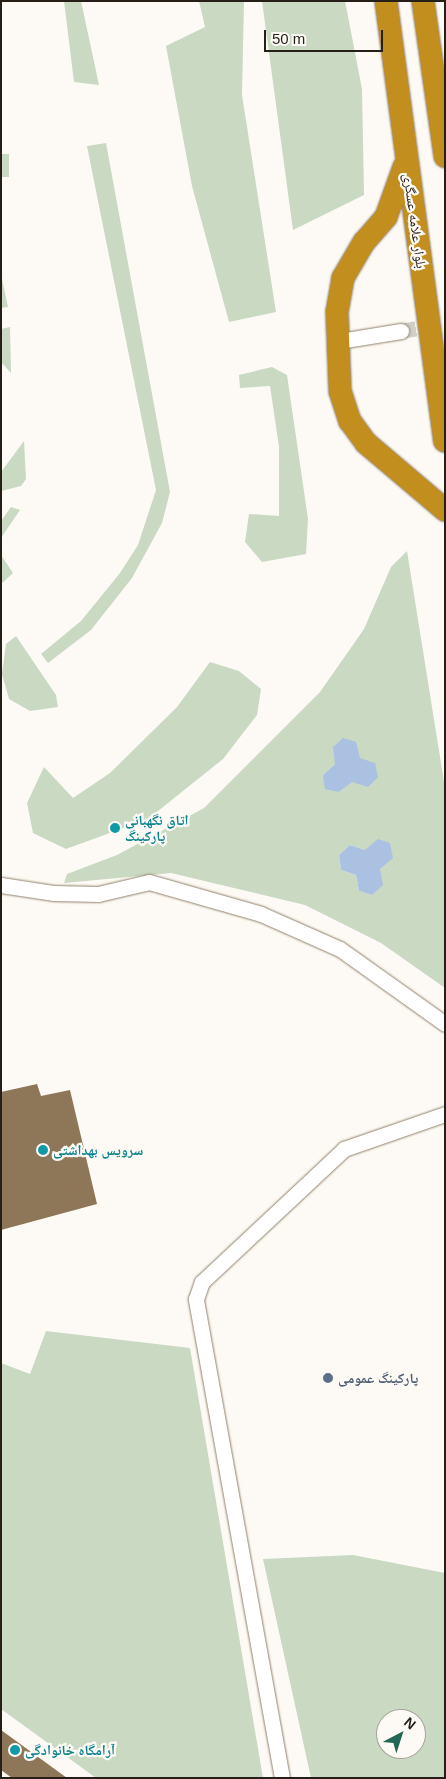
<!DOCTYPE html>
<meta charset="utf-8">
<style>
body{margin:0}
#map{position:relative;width:446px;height:1779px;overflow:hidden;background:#fdfaf5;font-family:Helvetica,"Noto Naskh Arabic",sans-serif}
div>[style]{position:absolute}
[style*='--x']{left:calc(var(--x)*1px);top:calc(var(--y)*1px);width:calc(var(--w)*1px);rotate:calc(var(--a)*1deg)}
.green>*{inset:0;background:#c9d9c2;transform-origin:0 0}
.water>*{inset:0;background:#aac1e1}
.building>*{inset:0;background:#8e7659}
.minor-tunnel>*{height:15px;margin-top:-7.5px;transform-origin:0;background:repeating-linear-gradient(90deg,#d2cec9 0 15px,transparent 0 23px)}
.roads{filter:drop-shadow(0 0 1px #91806b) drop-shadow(0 0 1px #91806b)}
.minor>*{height:15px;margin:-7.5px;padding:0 7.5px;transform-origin:7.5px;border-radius:7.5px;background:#fff}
.highway>*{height:22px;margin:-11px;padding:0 11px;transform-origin:11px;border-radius:11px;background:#c28e1d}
.dots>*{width:14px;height:14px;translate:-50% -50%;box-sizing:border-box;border:2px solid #fdfaf5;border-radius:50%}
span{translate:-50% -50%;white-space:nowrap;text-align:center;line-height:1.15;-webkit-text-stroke:4.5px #fdfaf5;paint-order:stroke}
.street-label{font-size:14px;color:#261f17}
.culture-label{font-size:14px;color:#0d838f;font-weight:700}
.left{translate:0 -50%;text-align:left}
.service-label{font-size:14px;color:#4e5e75;font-weight:700}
.frame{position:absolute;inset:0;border:2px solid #261f17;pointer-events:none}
.north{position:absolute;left:376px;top:1709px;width:50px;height:50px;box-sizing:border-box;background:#fdfaf5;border:1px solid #a7a29c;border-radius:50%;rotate:40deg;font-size:14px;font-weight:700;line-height:20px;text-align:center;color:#261f17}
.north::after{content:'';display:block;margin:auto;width:18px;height:22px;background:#236655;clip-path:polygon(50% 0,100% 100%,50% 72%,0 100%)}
.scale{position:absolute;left:264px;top:30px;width:119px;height:22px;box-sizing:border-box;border:2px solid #261f17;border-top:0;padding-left:6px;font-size:15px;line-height:18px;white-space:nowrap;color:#261f17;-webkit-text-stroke:4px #fdfaf5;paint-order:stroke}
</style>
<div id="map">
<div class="green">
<i style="clip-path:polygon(64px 1px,81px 1px,99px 85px,74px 82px)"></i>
<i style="clip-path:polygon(199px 1px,244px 1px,242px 95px,276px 312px,229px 322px,192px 186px,166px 46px,205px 27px)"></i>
<i style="clip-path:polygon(262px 1px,345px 1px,362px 89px,364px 195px,293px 230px)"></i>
<i style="clip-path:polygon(106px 143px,170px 492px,162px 523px,132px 578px,91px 630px,48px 663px,41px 654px,81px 621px,120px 573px,138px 545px,156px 490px,87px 146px)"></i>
<i style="left:9px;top:154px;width:23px;height:8px;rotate:90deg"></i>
<i style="clip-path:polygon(1px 274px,8px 307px,1px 308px)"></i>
<i style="clip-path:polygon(10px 327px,11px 373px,1px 362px,1px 329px)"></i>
<i style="clip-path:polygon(272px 367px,287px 375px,308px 519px,306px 554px,262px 562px,245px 542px,249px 514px,279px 516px,279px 447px,270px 386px,240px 388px,239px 375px)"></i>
<i style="clip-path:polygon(24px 441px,26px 479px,21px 486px,1px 491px,1px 472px)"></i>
<i style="clip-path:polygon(11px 507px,20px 510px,1px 538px,1px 521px)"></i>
<i style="clip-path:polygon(evenodd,407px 551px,445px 788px,445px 988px,381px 943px,305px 905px,171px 873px,64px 883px,67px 874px,117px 855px,204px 808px,320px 692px,364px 629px,391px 567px,407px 551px,335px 764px,352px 781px,339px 792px,323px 775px,335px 764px,407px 551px,350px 845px,365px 850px,372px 895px,359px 891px,356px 875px,341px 870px,339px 855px,350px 845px)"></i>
<i style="clip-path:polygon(1px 555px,13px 573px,1px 584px)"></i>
<i style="clip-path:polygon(16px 636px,56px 695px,58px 707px,30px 711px,9px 699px,2px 674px,6px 644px)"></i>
<i style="clip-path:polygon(210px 662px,239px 671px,261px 689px,257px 715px,223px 759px,148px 819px,66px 849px,33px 833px,27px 803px,44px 767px,73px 798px,110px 773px,177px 707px)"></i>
<i style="clip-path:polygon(46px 1331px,190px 1348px,263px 1778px,96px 1778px,1px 1709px,1px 1363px,30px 1374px)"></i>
<i style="clip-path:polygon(evenodd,353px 1555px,445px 1573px,445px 1778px,311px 1778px,263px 1559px,353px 1555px,386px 1719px,416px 1719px,416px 1749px,386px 1749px,386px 1719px)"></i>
</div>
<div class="water">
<i style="clip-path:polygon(343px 738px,356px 742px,360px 758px,375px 763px,378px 777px,368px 787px,352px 782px,339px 792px,325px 789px,323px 775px,335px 764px,333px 747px)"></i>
<i style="clip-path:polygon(378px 839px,390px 843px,393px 858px,380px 869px,383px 885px,372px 895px,359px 891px,356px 875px,341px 870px,339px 855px,350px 845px,365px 850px)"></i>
</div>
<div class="building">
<i style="clip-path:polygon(37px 1084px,41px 1096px,70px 1090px,97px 1204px,1px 1230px,1px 1092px)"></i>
<i style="clip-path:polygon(1px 1730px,67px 1778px,12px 1778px,1px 1770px)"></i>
</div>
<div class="minor-tunnel">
<i style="--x:401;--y:331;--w:45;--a:-10.3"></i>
</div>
<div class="roads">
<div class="minor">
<i style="--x:340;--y:341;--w:62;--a:-9.3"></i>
<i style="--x:1;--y:885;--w:54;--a:8.6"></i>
<i style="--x:54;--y:893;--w:44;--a:1.3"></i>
<i style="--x:98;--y:894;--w:52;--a:-13.2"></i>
<i style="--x:149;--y:882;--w:116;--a:15.9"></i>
<i style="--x:261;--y:914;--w:86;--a:23.9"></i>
<i style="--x:340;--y:949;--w:129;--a:35.5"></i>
<i style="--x:282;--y:1778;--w:487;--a:-100.2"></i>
<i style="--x:196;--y:1299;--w:18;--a:-71"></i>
<i style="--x:202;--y:1282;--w:195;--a:-43.1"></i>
<i style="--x:344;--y:1149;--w:107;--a:-19.1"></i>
</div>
<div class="highway">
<i style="--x:386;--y:1;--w:444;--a:82.4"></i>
<i style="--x:423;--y:1;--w:157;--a:81.9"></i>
<i style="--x:404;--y:167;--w:53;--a:109.8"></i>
<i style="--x:386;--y:217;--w:33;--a:131"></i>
<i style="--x:364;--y:242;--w:42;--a:120.3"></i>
<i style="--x:343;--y:278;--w:35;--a:100"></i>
<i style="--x:337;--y:312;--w:79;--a:87.8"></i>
<i style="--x:340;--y:391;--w:32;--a:72"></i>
<i style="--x:350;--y:421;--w:27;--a:54"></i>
<i style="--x:366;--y:443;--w:104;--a:40.3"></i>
</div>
</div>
<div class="dots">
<i style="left:115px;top:828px;background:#0f9aa8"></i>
<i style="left:43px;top:1150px;background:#0f9aa8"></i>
<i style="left:328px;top:1378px;background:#5c6f8a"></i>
<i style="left:15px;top:1750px;background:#0f9aa8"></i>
</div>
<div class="street-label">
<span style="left:415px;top:221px;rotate:82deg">بلوار علامه عسگری</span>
</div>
<div class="culture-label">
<span class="left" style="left:125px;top:828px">اتاق نگهبانی<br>پارکینگ</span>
<span class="left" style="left:53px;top:1150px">سرویس بهداشتی</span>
<span class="left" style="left:25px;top:1750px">آرامگاه خانوادگی</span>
</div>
<div class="service-label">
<span class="left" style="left:338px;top:1378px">پارکینگ عمومی</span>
</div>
<div class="frame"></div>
<div class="north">N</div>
<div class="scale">50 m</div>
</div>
